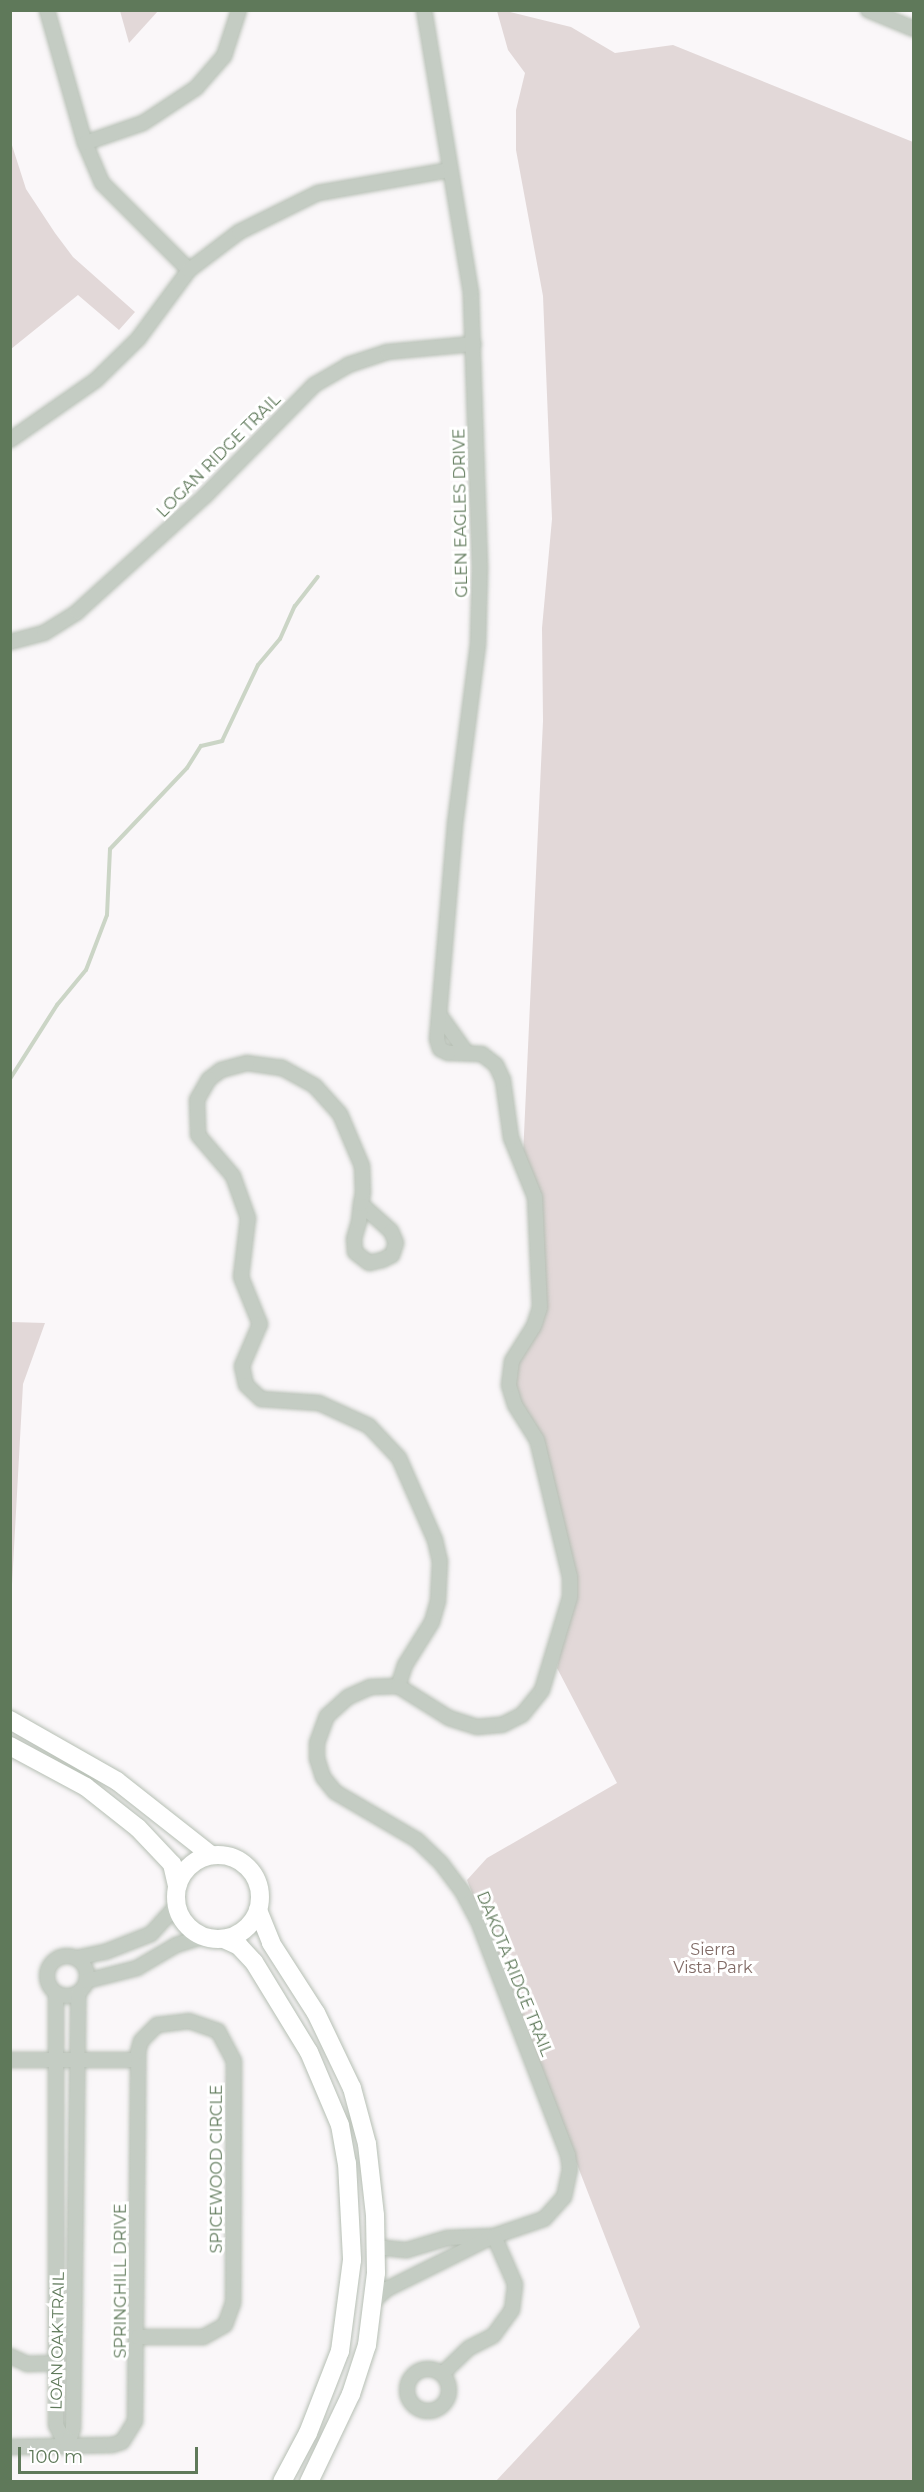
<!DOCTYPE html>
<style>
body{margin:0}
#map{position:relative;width:924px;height:2492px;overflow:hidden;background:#faf7f9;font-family:Montserrat,sans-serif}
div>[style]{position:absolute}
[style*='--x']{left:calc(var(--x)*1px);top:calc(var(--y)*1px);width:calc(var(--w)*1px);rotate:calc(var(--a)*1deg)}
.green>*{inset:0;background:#e2d8d8}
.stream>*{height:4px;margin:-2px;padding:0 2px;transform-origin:2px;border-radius:2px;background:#cbd5c6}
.roads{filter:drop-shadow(0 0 2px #b6bfb4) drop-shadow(0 0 2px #b6bfb4)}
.minor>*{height:14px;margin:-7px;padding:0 7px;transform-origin:7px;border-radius:7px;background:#c4ccc3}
.minor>.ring{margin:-7px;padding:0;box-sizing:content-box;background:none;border:14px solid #c4ccc3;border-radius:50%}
.major>*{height:18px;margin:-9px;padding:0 9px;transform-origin:9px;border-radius:9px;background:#fff}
.major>.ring{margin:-9px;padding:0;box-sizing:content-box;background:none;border:18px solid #fff;border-radius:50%}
span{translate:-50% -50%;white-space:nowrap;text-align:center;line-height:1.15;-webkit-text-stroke:6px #fff;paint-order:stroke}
.street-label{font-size:16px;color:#5f795a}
.park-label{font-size:16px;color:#816b66}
.frame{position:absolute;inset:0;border:12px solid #5f795a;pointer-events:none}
.scale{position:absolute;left:18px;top:2447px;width:180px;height:27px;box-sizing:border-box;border:3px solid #5f795a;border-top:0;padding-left:8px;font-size:18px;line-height:21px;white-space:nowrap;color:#5f795a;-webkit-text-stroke:4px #fff;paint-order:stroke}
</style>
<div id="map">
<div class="green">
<i style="clip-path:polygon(502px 10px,571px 27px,615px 53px,673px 45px,913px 142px,913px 2481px,496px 2481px,640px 2327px,467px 1880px,487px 1858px,617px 1783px,557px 1668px,575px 1590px,513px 1381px,520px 1356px,542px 1325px,546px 1293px,540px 1197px,523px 1156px,543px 721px,542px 628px,552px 519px,543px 296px,516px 150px,516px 110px,525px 73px,508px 50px,497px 11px)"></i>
<i style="clip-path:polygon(120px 11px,120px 10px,158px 11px,129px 43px)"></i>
<i style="clip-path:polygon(10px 139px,26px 189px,55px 233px,73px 257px,135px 312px,119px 330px,78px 295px,11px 349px)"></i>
<i style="clip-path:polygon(11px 1322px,45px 1323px,23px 1384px,11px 1603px)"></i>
</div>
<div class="stream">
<i style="--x:10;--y:1079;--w:88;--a:-57.6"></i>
<i style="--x:57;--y:1005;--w:45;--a:-50.4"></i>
<i style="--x:86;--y:970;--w:59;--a:-69.1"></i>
<i style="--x:107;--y:915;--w:66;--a:-87.4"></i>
<i style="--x:110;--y:849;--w:112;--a:-46.5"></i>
<i style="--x:187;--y:768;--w:26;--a:-58"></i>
<i style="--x:201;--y:746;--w:22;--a:-13"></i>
<i style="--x:222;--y:741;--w:84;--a:-64.7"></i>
<i style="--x:258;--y:665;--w:34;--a:-50"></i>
<i style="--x:280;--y:639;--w:36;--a:-66"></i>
<i style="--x:295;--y:606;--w:37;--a:-52"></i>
</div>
<div class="roads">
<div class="minor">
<i style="--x:47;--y:10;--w:138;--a:74.1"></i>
<i style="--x:85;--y:143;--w:43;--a:67"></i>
<i style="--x:102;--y:183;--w:123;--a:45"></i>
<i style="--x:868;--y:10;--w:50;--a:22.4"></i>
<i style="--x:85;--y:143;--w:61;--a:-19"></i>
<i style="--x:143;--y:123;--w:64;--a:-33.4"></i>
<i style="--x:196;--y:88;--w:43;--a:-48.8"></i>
<i style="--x:224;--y:56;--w:48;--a:-71.9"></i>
<i style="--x:10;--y:440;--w:105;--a:-34.9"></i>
<i style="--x:96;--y:380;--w:59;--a:-44.3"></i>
<i style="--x:138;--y:339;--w:86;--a:-53.5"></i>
<i style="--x:189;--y:270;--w:63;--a:-37.2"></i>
<i style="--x:239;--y:232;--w:88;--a:-26.3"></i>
<i style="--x:318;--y:193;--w:134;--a:-9.9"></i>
<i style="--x:10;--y:642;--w:35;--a:-15"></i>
<i style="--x:44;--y:633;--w:39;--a:-32"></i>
<i style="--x:77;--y:612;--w:173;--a:-42.2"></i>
<i style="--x:205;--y:496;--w:156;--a:-45.5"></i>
<i style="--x:314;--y:385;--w:39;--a:-30"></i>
<i style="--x:348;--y:365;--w:41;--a:-18.4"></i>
<i style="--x:387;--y:352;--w:87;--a:-5.3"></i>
<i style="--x:441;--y:1017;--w:43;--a:54.5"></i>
<i style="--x:361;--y:1204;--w:40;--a:42"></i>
<i style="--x:391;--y:1231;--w:13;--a:67"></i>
<i style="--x:396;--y:1243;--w:13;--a:108"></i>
<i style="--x:392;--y:1255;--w:11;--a:153"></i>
<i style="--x:382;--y:1260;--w:13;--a:167"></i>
<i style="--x:369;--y:1263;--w:18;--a:-142"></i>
<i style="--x:355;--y:1252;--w:13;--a:-94"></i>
<i style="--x:354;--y:1239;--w:18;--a:-74"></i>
<i style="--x:359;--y:1222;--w:18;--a:-84"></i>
<i style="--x:361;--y:1204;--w:11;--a:-80"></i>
<i style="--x:363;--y:1193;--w:27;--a:-92"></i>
<i style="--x:362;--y:1166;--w:56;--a:-112.9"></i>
<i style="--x:340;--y:1114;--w:38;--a:-132"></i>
<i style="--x:315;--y:1086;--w:38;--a:-151"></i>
<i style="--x:282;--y:1068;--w:35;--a:-172"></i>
<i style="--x:247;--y:1063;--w:27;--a:165"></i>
<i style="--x:221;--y:1070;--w:15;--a:143"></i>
<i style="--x:209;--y:1079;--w:24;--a:120"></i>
<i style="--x:197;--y:1100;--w:35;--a:88"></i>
<i style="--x:198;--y:1135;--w:54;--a:49.5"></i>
<i style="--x:233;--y:1176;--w:45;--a:70.3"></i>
<i style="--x:248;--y:1218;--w:59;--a:96.8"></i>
<i style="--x:241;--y:1277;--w:51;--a:68"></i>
<i style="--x:260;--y:1324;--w:46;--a:113.2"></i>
<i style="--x:242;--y:1366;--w:19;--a:78"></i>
<i style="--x:246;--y:1385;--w:21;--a:43"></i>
<i style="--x:261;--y:1399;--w:58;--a:3.9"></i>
<i style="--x:319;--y:1403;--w:55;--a:24.7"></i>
<i style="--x:369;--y:1426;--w:44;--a:46.8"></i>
<i style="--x:399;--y:1458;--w:90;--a:66.3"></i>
<i style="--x:435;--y:1540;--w:22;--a:77"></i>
<i style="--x:440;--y:1561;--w:40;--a:92.9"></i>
<i style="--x:438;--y:1601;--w:22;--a:106"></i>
<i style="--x:432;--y:1622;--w:51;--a:122.1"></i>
<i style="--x:405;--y:1665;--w:22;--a:108"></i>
<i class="ring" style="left:47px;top:1956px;width:26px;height:26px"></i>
<i style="--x:76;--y:1958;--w:30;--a:-12"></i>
<i style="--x:105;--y:1952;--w:49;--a:-21.4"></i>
<i style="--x:151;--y:1934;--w:38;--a:-48"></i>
<i style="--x:86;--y:1981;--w:53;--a:-14.3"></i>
<i style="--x:137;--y:1968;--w:45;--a:-30.5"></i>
<i style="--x:176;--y:1945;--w:28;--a:-17"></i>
<i style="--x:56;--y:1993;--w:432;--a:90"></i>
<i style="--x:56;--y:2425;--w:25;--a:63"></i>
<i style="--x:10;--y:2060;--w:128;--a:0"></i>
<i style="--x:376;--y:2247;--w:31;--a:6"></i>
<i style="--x:407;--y:2250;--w:42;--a:-16.7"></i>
<i style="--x:447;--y:2238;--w:47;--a:-2.4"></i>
<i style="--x:374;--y:2301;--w:18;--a:-43"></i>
<i style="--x:387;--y:2289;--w:119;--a:-26.4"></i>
<i style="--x:494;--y:2236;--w:53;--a:-18.8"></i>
<i style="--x:544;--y:2219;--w:30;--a:-48"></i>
<i style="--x:564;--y:2197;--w:29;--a:-78"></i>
<i style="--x:570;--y:2169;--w:14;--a:-98"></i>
<i style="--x:568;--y:2155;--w:251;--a:-111"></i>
<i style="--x:478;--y:1921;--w:34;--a:-118"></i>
<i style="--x:462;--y:1891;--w:34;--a:-127"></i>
<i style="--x:442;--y:1864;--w:35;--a:-136"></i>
<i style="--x:417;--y:1840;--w:95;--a:-149.7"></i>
<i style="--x:335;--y:1792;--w:19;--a:-129"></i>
<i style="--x:323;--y:1777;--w:19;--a:-108"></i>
<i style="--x:317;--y:1759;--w:16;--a:-90"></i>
<i style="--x:317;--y:1743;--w:29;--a:-70"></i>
<i style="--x:327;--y:1716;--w:28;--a:-42"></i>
<i style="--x:348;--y:1697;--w:24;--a:-24"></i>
<i style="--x:370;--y:1687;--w:28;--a:-2"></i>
<i style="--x:398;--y:1686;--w:60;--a:32.1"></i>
<i style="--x:449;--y:1718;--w:29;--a:18"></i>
<i style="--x:477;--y:1727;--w:25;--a:-5"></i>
<i style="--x:502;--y:1725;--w:22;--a:-27"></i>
<i style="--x:522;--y:1715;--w:32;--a:-51"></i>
<i style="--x:542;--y:1690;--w:97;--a:-73.2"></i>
<i style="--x:570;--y:1597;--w:20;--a:-90"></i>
<i style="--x:570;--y:1577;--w:141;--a:-103.5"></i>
<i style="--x:537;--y:1440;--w:41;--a:-122.2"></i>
<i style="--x:515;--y:1405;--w:21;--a:-107"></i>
<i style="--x:509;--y:1385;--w:24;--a:-83"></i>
<i style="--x:512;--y:1361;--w:41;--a:-57.8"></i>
<i style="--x:534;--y:1326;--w:20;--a:-72"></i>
<i style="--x:540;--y:1307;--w:110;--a:-92.6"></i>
<i style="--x:535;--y:1197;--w:64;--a:-112.1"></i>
<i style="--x:511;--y:1138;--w:59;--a:-97.9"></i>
<i style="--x:503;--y:1080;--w:17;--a:-115"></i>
<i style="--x:496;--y:1065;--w:18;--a:-142"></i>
<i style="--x:482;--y:1054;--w:34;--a:-178"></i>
<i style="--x:448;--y:1053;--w:9;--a:-153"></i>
<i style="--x:440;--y:1049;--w:10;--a:-107"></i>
<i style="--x:437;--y:1039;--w:216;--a:-85.2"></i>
<i style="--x:455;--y:824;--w:181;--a:-82.7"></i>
<i style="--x:478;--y:644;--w:76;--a:-88.5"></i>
<i style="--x:480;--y:568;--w:275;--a:-91.9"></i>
<i style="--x:471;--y:293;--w:287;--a:-99.4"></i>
<i style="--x:10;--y:2356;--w:19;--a:25"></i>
<i style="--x:27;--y:2364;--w:30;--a:-2"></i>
<i class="ring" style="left:407px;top:2369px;width:28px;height:28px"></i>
<i style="--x:442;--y:2374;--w:37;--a:-44"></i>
<i style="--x:469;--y:2348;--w:27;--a:-27"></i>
<i style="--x:493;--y:2336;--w:32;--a:-54"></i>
<i style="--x:512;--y:2310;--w:26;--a:-83"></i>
<i style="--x:515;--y:2284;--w:52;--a:-113.6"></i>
<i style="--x:10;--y:2447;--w:102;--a:-1.1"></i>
<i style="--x:112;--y:2445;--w:10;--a:-17"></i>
<i style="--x:122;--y:2442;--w:25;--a:-58"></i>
<i style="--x:135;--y:2421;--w:369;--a:-89.5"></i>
<i style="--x:138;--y:2052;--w:11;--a:-75"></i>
<i style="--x:141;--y:2041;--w:23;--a:-45"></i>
<i style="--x:157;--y:2025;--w:32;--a:-7"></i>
<i style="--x:189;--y:2021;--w:31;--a:19"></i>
<i style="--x:218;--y:2031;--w:34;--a:62"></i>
<i style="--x:234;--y:2061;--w:242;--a:90.2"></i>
<i style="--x:233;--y:2303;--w:23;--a:110"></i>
<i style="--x:225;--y:2325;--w:25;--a:151"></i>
<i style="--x:203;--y:2337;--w:65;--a:180"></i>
<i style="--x:67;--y:2447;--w:20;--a:-72"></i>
<i style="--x:73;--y:2428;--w:435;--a:-89.3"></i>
</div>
<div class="major">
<i style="--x:10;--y:1720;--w:123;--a:29.7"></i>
<i style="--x:117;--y:1781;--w:120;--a:38.2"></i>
<i style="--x:10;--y:1746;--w:86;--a:28.3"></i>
<i style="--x:86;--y:1787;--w:66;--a:38.3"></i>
<i style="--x:138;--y:1828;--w:50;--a:46.6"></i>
<i style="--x:172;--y:1864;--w:22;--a:77"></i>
<i class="ring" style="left:176px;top:1855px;width:66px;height:66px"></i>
<i style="--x:258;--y:1910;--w:35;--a:68"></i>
<i style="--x:271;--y:1943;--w:83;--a:57.3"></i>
<i style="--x:316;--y:2013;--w:83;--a:64.4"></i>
<i style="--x:352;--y:2088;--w:58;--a:75"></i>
<i style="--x:367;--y:2144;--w:71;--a:83.6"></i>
<i style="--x:375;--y:2215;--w:58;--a:89"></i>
<i style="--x:376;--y:2273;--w:73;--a:97.1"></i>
<i style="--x:367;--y:2345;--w:52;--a:108.1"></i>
<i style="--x:351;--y:2394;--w:98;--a:115.5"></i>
<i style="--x:224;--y:1939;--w:17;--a:25"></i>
<i style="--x:239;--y:1946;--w:22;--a:47"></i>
<i style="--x:254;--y:1962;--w:105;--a:58.6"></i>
<i style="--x:309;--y:2052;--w:79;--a:67"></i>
<i style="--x:340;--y:2125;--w:39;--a:80"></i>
<i style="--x:347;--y:2163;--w:97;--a:87"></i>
<i style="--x:352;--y:2260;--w:92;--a:97.5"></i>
<i style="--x:340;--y:2351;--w:88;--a:111.3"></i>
<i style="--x:308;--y:2433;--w:55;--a:118"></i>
</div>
</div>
<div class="street-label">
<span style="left:219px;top:456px;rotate:-45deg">LOGAN RIDGE TRAIL</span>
<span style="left:461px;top:513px;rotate:-91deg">GLEN EAGLES DRIVE</span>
<span style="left:514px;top:1974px;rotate:68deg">DAKOTA RIDGE TRAIL</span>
<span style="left:217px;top:2169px;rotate:-90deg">SPICEWOOD CIRCLE</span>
<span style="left:121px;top:2281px;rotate:-90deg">SPRINGHILL DRIVE</span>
<span style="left:58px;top:2341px;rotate:-89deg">LOAN OAK TRAIL</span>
</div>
<div class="park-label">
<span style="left:713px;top:1959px">Sierra<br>Vista Park</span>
</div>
<div class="frame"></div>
<div class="scale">100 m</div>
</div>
